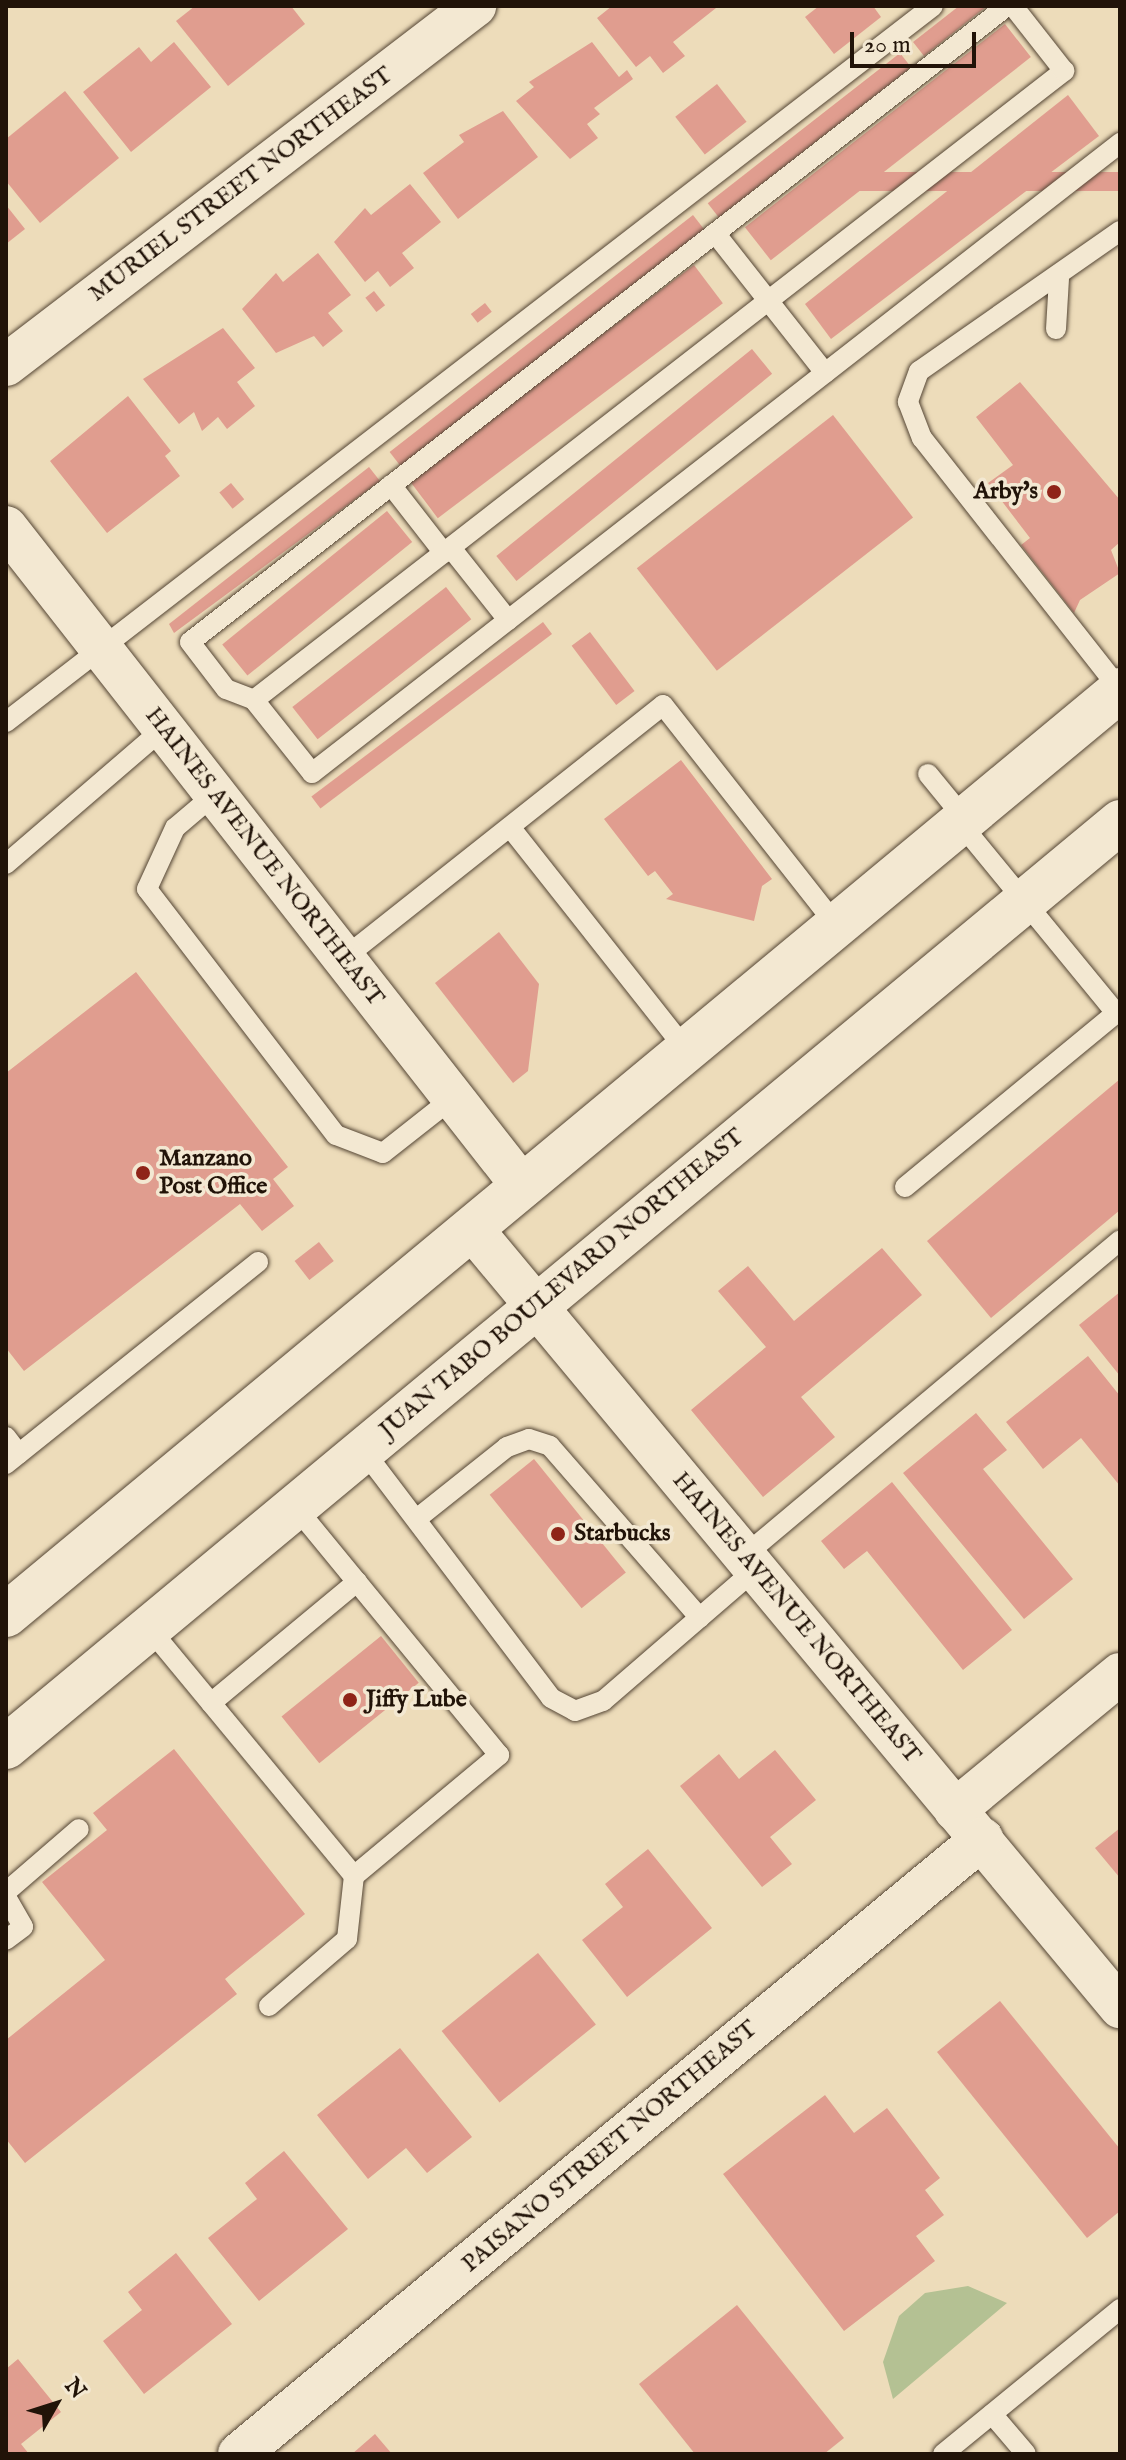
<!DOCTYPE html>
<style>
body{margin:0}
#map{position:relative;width:1126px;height:2460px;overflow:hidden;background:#eddcba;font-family:"IM FELL English",serif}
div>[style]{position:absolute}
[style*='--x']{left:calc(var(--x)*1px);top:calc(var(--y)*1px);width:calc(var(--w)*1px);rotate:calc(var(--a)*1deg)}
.green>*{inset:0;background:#b4c193}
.building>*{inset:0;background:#e09d8f;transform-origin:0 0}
.roads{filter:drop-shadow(0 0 2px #544534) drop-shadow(0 0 2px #544534)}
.lane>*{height:20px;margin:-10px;padding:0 10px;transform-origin:10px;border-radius:10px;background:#f3e8d2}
.street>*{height:42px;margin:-21px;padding:0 21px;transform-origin:21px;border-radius:21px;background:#f3e8d2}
.secondary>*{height:44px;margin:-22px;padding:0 22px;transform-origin:22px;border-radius:22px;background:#f3e8d2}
.dots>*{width:22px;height:22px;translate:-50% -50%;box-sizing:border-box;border:4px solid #f3e8d2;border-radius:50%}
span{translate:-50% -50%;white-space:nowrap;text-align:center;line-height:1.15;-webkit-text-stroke:7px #f3e8d2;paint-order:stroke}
.street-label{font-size:24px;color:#211308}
.poi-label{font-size:24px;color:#211308;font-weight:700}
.right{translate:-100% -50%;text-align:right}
.left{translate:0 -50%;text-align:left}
.frame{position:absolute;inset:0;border:8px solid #211308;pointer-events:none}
.north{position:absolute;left:16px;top:2364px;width:80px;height:80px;-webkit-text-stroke:6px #f3e8d2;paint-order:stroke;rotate:51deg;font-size:22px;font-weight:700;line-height:32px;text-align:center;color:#211308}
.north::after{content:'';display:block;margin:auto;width:28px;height:36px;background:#211308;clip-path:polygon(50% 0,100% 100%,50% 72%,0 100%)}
.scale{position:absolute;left:850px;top:32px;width:126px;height:36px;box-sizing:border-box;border:4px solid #211308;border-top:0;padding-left:10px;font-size:24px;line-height:28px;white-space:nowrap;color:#211308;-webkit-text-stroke:6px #f3e8d2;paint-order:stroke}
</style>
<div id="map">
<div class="green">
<i style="clip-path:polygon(968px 2286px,1007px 2303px,893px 2399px,883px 2362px,899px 2316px,925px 2293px)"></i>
</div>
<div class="building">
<i style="clip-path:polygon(195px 6px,291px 6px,305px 24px,228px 86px,176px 21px)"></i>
<i style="clip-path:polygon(612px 6px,714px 6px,716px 8px,673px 42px,685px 56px,663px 73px,650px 56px,636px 67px,597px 18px)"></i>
<i style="clip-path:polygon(819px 6px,873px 6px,881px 17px,834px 54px,805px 17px)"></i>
<i style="clip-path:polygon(959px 6px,987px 6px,924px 56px,913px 42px)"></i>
<i style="left:1005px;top:24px;width:42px;height:330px;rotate:52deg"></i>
<i style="clip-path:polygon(174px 42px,211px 87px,131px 152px,83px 92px,139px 47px,151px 62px)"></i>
<i style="clip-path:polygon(592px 42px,619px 77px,627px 70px,633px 79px,594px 108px,600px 114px,587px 124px,598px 138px,570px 159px,516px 101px,534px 87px,529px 82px)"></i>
<i style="left:900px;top:53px;width:18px;height:244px;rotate:52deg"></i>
<i style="left:717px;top:84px;width:48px;height:53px;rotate:52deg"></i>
<i style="clip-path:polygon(65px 91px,119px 158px,40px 223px,6px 181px,6px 139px)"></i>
<i style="clip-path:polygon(1068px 95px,1099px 136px,831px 339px,805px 304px)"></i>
<i style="clip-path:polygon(503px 111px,538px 157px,458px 219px,423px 173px,464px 142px,459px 135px)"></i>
<i style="left:1120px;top:172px;width:19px;height:289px;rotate:90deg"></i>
<i style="clip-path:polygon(410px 184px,441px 222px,402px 253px,414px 268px,390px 287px,378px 271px,365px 282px,334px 242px,365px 208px,371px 215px)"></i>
<i style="clip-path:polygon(6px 205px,25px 229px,6px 244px)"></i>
<i style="left:693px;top:215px;width:18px;height:385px;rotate:52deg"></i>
<i style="clip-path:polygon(318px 253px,351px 295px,328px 313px,343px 331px,323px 347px,314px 336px,276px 353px,242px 309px,276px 273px,283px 282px)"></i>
<i style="left:694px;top:265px;width:48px;height:357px;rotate:53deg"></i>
<i style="left:374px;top:291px;width:18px;height:11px;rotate:52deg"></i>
<i style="left:485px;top:303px;width:11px;height:18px;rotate:52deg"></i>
<i style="clip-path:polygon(223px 328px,255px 368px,237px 382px,255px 406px,227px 429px,218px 417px,202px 431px,194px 412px,179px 424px,143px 379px)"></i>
<i style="left:752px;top:349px;width:32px;height:329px;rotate:51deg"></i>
<i style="clip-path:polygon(1020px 382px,1120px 500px,1120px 542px,1111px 550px,1120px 573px,1080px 600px,1074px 613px,1021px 545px,1030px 538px,988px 483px,1013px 465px,976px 417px)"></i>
<i style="clip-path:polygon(128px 396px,171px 451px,165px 456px,180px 476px,107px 533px,50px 461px)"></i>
<i style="left:833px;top:415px;width:130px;height:249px;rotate:52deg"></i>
<i style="clip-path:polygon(369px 467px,380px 481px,174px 633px,169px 624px)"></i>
<i style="left:231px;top:483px;width:21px;height:15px;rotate:51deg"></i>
<i style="left:387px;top:511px;width:40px;height:212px;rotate:51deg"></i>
<i style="left:446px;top:587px;width:41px;height:195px;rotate:52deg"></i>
<i style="left:543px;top:622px;width:15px;height:290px;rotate:53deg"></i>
<i style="left:590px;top:632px;width:74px;height:23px;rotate:53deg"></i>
<i style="clip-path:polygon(681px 760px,772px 879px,762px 886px,754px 921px,666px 899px,673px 894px,655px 871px,648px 876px,604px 819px)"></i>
<i style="clip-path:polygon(499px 932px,539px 984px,528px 1071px,513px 1083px,435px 983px)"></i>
<i style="clip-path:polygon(136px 972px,288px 1167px,273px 1179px,294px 1206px,262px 1231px,240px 1204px,24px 1371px,6px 1348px,6px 1073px)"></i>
<i style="clip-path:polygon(1120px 1079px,1120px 1210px,991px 1318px,927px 1241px)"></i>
<i style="left:319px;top:1242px;width:24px;height:31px;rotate:52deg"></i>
<i style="clip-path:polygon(882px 1248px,922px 1295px,801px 1397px,835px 1437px,763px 1497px,691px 1410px,766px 1347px,718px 1291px,748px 1266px,794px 1321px)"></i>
<i style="clip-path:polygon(1120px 1292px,1120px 1376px,1079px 1325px)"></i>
<i style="clip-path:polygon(1088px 1356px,1120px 1396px,1120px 1486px,1081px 1438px,1043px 1469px,1006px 1422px)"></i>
<i style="clip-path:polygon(976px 1413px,1007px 1450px,983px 1469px,1073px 1579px,1024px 1619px,903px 1473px)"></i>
<i style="left:534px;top:1459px;width:146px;height:57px;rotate:51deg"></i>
<i style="clip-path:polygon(892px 1482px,1012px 1630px,963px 1670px,867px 1551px,844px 1569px,821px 1541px)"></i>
<i style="left:381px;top:1636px;width:60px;height:128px;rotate:51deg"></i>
<i style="clip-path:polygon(174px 1749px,305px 1914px,225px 1979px,237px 1994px,25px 2163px,6px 2139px,6px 2040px,105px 1960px,42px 1882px,107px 1830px,93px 1813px)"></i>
<i style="clip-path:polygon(775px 1750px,816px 1800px,770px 1837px,792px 1864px,762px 1887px,680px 1786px,719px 1754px,739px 1779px)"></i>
<i style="clip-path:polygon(1120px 1828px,1120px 1878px,1095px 1848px)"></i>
<i style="clip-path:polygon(648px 1849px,712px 1928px,627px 1997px,582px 1940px,623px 1907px,605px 1884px)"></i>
<i style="left:538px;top:1953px;width:92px;height:124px;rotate:51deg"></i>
<i style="clip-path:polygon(1000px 2001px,1120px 2149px,1120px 2211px,1087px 2238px,937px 2052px)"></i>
<i style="clip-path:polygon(400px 2048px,472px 2137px,427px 2173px,406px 2148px,368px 2179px,317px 2115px)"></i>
<i style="clip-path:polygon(825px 2095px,854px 2133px,887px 2108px,940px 2178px,925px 2190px,944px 2215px,916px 2236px,935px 2261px,844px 2331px,723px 2174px)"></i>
<i style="clip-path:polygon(284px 2151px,348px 2229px,259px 2301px,208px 2238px,257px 2199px,245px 2183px)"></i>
<i style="clip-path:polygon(176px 2253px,232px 2324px,144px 2394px,103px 2341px,142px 2310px,128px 2292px)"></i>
<i style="clip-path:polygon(737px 2305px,844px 2438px,824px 2454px,695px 2454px,639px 2384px)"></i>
<i style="clip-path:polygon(18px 2359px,61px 2412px,21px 2444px,29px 2454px,6px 2454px,6px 2369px)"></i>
<i style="clip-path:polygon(375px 2434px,392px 2454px,352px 2454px)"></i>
</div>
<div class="roads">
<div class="lane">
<i style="--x:1007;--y:6;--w:1035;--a:142.1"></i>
<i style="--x:190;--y:642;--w:59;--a:52.5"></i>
<i style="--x:226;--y:689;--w:30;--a:21"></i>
<i style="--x:254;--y:700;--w:93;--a:51.5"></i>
<i style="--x:312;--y:773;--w:1025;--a:-37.94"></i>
<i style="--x:1120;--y:231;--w:245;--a:145.1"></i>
<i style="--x:919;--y:371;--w:33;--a:110"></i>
<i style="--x:908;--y:402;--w:39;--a:69"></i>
<i style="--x:922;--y:438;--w:320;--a:51.8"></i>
<i style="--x:715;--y:233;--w:178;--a:51.8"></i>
<i style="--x:1056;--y:329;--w:51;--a:-86.6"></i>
<i style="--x:391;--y:485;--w:86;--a:52.1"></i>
<i style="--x:451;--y:548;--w:92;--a:51.6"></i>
<i style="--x:254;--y:700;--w:1026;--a:-37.83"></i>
<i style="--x:1064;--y:71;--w:83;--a:-128.1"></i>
<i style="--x:6;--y:722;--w:1171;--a:-37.68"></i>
<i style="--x:928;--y:774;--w:58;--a:50.6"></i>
<i style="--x:215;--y:794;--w:52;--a:139.6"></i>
<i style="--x:175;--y:828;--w:67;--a:114.7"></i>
<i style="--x:147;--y:889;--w:310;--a:52.5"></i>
<i style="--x:336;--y:1135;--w:50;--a:21"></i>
<i style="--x:383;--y:1153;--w:89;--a:-38.2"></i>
<i style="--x:960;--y:823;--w:246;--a:50.6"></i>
<i style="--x:510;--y:827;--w:285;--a:51.7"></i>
<i style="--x:6;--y:864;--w:208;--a:-40.7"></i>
<i style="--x:344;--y:958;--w:407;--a:-38.4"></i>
<i style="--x:663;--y:705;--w:281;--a:51.8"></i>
<i style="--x:905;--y:1187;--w:278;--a:-39.5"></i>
<i style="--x:6;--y:1437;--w:21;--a:53"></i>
<i style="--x:363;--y:1450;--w:311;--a:52.8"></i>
<i style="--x:551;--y:1698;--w:27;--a:28"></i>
<i style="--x:575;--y:1711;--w:30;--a:-20"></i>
<i style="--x:603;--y:1701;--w:201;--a:-40.8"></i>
<i style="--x:6;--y:1464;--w:323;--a:-38.7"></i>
<i style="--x:419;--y:1517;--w:112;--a:-38.5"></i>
<i style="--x:507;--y:1447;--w:23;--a:-20"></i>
<i style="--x:529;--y:1439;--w:22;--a:18"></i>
<i style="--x:550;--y:1446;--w:228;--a:48.9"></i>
<i style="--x:744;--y:1556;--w:491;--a:-40"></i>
<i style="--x:149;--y:1628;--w:322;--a:50.4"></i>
<i style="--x:354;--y:1876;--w:189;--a:-39.8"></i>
<i style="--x:499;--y:1755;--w:321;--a:-129.4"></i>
<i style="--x:211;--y:1703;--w:190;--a:-39.7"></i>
<i style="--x:6;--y:1892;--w:96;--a:-40.8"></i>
<i style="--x:6;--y:1897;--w:34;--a:60"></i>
<i style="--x:23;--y:1927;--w:21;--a:143"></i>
<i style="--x:269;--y:2006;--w:103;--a:-40.7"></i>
<i style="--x:347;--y:1939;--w:63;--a:-83.7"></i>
<i style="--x:992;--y:2414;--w:52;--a:49.6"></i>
<i style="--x:943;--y:2454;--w:229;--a:-39.3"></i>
</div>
<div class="street">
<i style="--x:6;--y:365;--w:591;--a:-37.43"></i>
<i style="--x:6;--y:527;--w:838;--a:51.93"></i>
<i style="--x:472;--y:1229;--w:1013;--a:50.21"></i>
<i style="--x:955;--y:1810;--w:214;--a:-39.5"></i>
<i style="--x:239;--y:2454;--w:965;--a:-39.62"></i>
</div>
<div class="secondary">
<i style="--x:6;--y:1615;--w:1448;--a:-39.7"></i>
<i style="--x:6;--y:1747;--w:1448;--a:-39.7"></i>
</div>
</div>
<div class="dots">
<i style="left:1054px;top:492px;background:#8f2418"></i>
<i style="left:143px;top:1173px;background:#8f2418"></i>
<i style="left:558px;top:1534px;background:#8f2418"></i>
<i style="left:350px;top:1700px;background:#8f2418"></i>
</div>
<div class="street-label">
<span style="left:241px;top:185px;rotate:-37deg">MURIEL STREET NORTHEAST</span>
<span style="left:264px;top:857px;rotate:52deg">HAINES AVENUE NORTHEAST</span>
<span style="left:562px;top:1284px;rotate:-40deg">JUAN TABO BOULEVARD NORTHEAST</span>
<span style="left:796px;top:1618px;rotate:50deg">HAINES AVENUE NORTHEAST</span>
<span style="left:610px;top:2147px;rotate:-40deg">PAISANO STREET NORTHEAST</span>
</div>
<div class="poi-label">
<span class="right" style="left:1038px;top:492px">Arby's</span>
<span class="left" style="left:159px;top:1173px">Manzano<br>Post Office</span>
<span class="left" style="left:574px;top:1534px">Starbucks</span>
<span class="left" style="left:366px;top:1700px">Jiffy Lube</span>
</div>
<div class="frame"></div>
<div class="north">N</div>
<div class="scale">20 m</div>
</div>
